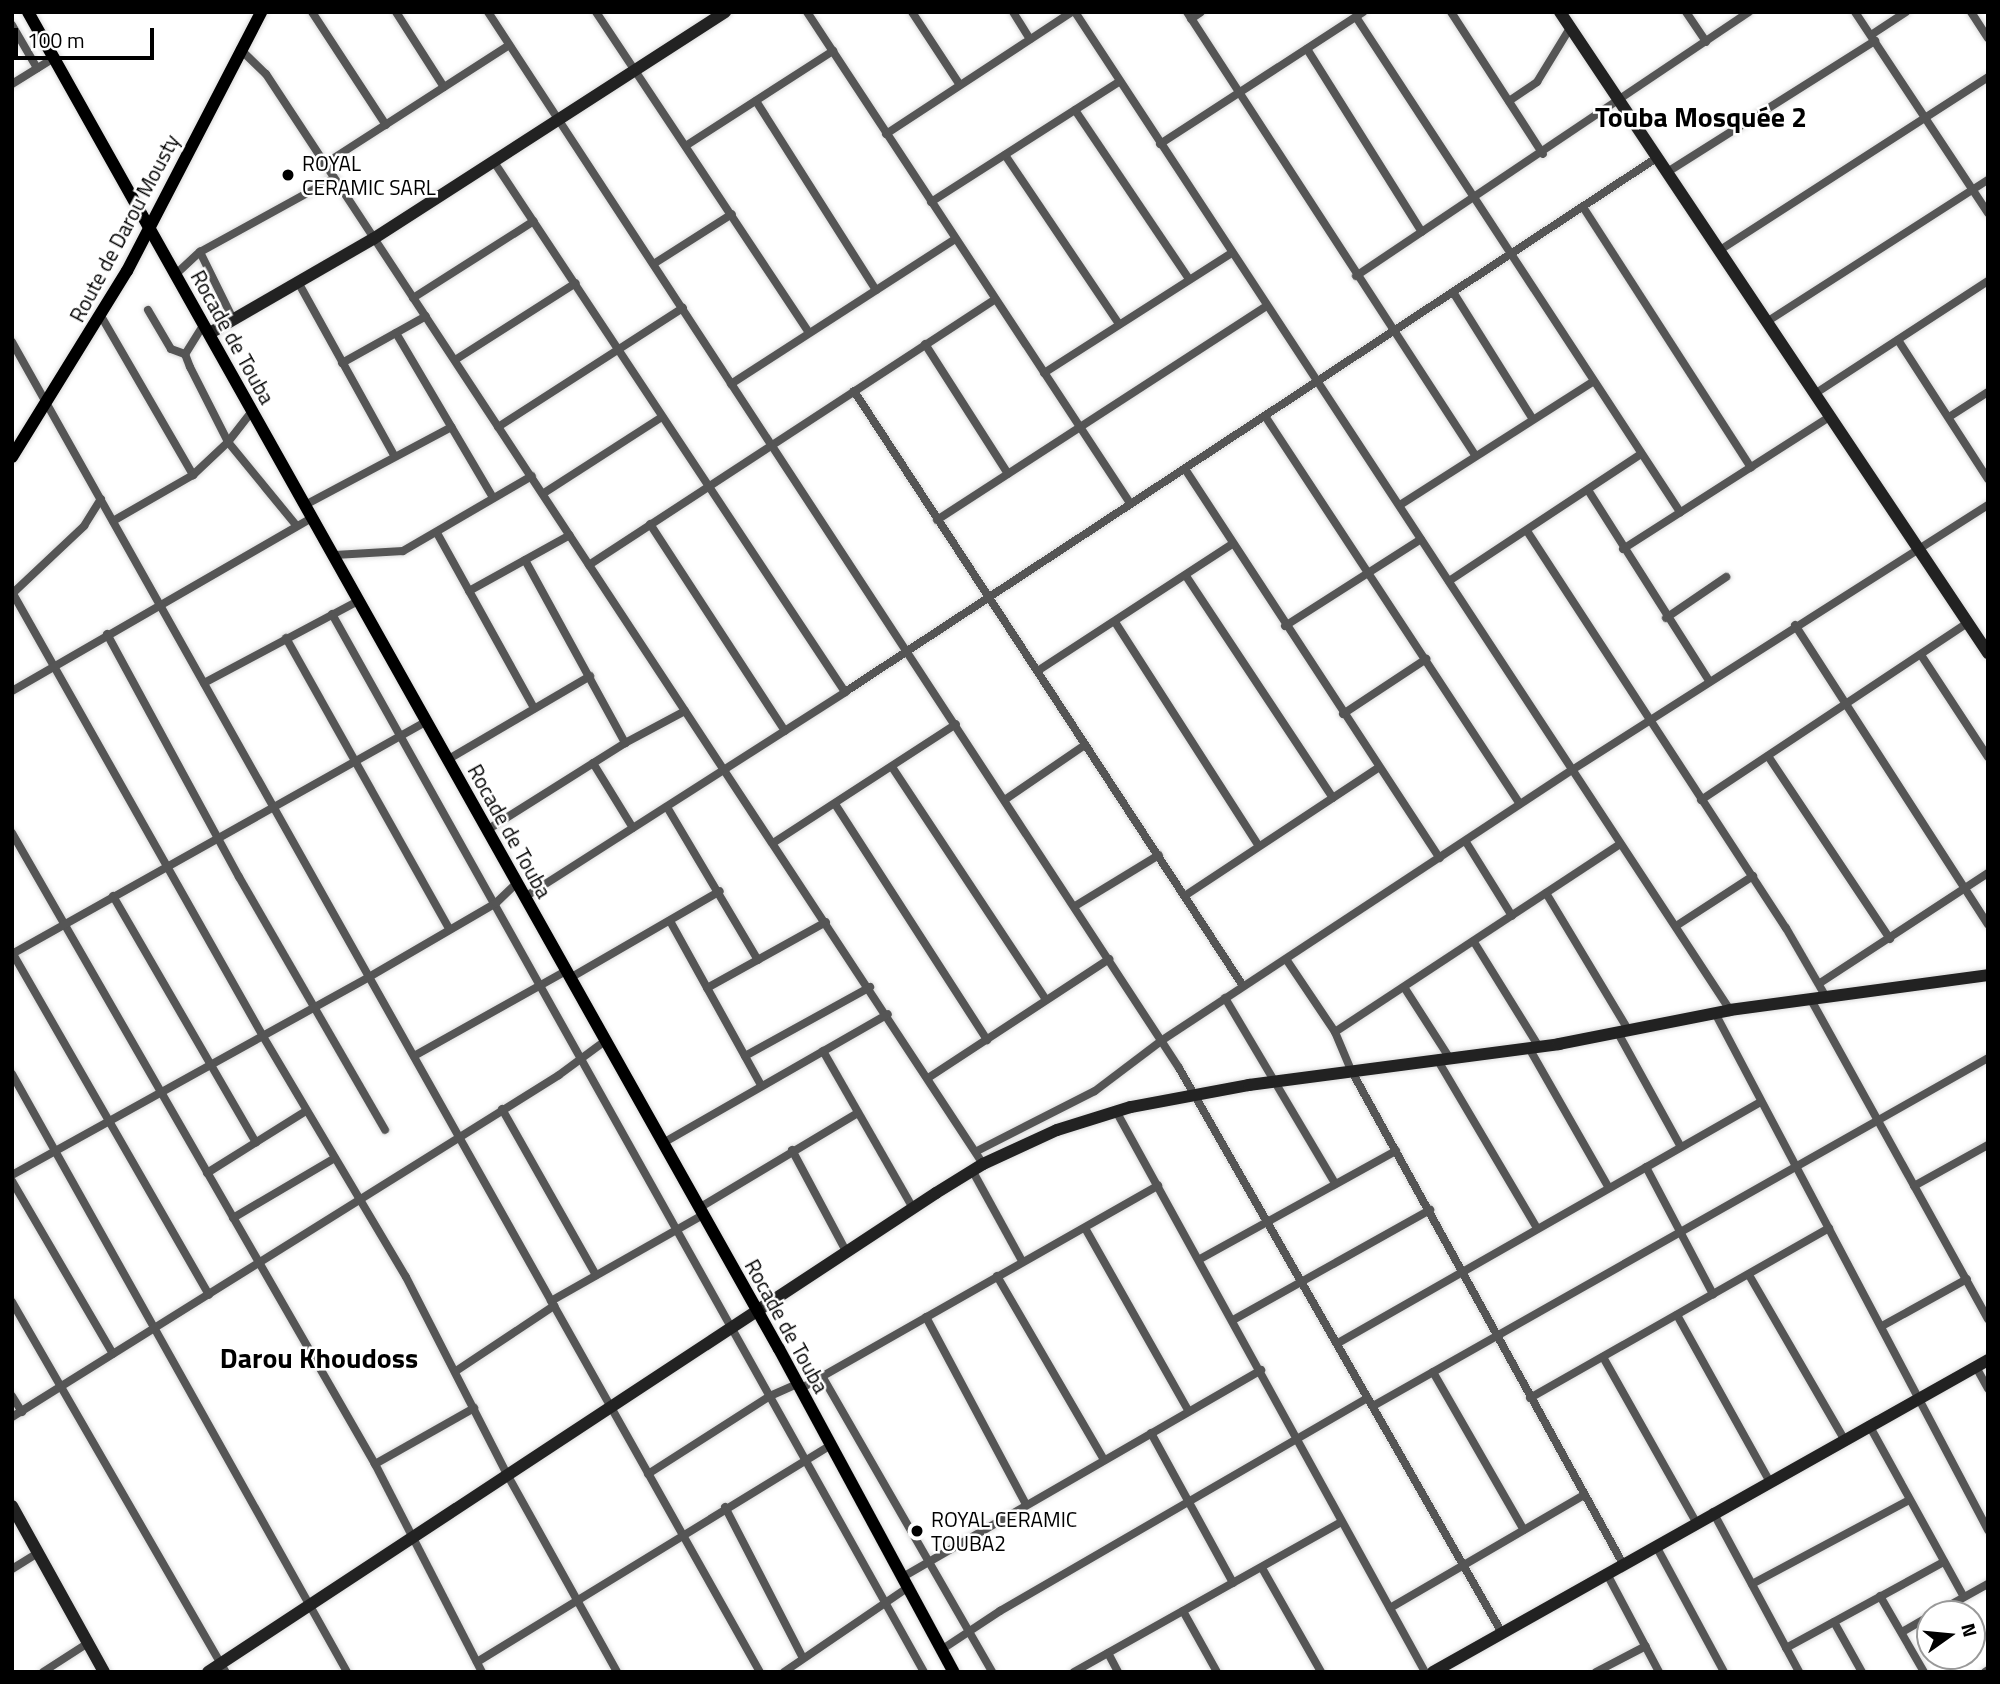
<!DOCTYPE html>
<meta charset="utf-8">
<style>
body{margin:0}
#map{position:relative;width:2000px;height:1684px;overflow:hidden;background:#fff;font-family:"Titillium Web",sans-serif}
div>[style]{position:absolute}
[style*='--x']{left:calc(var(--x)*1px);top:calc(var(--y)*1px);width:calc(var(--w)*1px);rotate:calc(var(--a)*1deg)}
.roads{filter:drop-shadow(0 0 2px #dbdbdb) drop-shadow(0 0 2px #dbdbdb)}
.street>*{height:8px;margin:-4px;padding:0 4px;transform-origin:4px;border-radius:4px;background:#555}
.secondary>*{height:12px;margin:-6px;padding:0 6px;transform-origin:6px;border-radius:6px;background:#222}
.primary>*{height:12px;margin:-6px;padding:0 6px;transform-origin:6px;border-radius:6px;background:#000}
.dots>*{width:19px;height:19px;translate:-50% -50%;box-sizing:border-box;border:4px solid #fff;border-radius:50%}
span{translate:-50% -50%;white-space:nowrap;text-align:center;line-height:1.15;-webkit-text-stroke:5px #fff;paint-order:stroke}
.poi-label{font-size:21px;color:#000}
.left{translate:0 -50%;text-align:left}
.street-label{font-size:21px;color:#000}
.district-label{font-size:28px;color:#000;font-weight:700}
.frame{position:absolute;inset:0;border:14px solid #000;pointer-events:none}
.north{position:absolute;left:1916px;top:1600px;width:70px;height:70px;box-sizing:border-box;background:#fff;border:2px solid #999;border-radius:50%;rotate:75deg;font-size:19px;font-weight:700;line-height:28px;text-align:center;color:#000}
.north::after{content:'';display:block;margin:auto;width:24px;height:32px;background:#000;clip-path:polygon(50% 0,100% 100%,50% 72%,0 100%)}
.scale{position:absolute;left:14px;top:28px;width:140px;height:32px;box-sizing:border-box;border:4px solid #000;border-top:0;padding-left:9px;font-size:21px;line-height:24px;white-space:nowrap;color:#000;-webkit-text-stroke:5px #fff;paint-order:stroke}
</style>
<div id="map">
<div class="roads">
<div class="street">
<i style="--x:312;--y:12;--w:135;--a:56.8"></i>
<i style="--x:396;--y:12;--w:89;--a:57.4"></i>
<i style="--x:488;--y:12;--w:1262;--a:56.8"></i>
<i style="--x:1179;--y:1068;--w:651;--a:60.24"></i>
<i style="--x:596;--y:12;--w:385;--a:56.4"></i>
<i style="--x:807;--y:12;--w:588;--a:56.66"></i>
<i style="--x:912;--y:12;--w:87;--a:56.7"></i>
<i style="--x:1013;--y:12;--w:32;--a:58"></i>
<i style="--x:1075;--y:12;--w:1194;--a:56.72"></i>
<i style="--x:1187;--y:12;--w:528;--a:56.97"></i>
<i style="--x:1451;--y:12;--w:169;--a:57.1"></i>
<i style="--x:1686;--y:12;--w:36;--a:56"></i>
<i style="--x:1855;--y:12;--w:241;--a:56.5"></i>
<i style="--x:1971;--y:12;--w:31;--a:57"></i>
<i style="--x:1356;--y:17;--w:592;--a:56.79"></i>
<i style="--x:1191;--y:19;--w:12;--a:-35"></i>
<i style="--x:12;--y:25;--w:50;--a:59.8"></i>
<i style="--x:1871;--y:35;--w:42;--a:-33.3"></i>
<i style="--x:240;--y:49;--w:36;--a:44"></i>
<i style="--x:266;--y:74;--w:1305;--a:56.66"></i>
<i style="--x:1307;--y:49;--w:216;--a:57.9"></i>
<i style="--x:12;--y:84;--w:49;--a:-31.8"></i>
<i style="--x:756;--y:101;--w:224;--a:57.6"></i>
<i style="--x:1509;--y:101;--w:34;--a:-34"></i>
<i style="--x:1537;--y:82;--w:63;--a:-58.6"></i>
<i style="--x:1075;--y:110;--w:204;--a:56"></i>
<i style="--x:886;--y:134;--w:222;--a:-33.3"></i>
<i style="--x:1160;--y:144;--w:242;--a:-33"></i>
<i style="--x:687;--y:145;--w:174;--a:-32.8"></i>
<i style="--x:1005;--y:155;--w:204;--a:56"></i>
<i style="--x:494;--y:162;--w:636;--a:56.48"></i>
<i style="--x:323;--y:165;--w:221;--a:-32.8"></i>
<i style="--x:1669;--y:171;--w:244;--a:-32.3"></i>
<i style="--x:931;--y:202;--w:224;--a:-32.6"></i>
<i style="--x:1583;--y:207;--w:310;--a:57.2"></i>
<i style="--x:1720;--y:250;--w:319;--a:-32.8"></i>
<i style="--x:200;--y:252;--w:75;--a:63.8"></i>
<i style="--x:655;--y:263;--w:91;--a:-32.5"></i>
<i style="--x:176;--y:274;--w:33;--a:-43"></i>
<i style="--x:200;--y:252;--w:152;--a:-28.8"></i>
<i style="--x:1356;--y:276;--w:473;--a:-33.9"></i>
<i style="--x:298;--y:282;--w:198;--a:61"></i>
<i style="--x:1453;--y:292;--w:149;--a:57.9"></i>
<i style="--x:413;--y:298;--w:143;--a:-32.5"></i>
<i style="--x:148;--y:310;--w:45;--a:59.5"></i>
<i style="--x:171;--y:349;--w:15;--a:20"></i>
<i style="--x:101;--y:316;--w:184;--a:59.9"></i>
<i style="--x:1768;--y:321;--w:261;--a:-32.7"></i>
<i style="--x:204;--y:324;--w:36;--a:122"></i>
<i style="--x:185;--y:354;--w:14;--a:69"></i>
<i style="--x:190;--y:367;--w:84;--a:63.1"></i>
<i style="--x:228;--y:442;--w:107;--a:50.7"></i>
<i style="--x:396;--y:333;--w:191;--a:59.5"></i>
<i style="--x:1898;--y:340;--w:166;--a:57.1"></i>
<i style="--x:12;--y:342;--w:1526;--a:60.65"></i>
<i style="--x:925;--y:344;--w:154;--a:57.4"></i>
<i style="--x:455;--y:360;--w:143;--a:-32.5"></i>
<i style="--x:342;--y:363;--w:96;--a:-29.2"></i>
<i style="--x:1044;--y:373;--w:223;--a:-32.6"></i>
<i style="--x:731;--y:384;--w:267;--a:-32.9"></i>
<i style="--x:854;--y:391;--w:711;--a:56.82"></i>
<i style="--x:1816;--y:393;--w:205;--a:-33.1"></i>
<i style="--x:1265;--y:416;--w:464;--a:56.7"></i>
<i style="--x:1949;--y:417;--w:46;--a:-32.7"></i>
<i style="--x:498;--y:427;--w:220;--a:-32.8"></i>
<i style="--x:1185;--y:469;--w:465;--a:56.8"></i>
<i style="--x:1588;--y:490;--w:227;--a:57.6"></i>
<i style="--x:544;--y:493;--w:140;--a:-32.8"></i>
<i style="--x:305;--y:505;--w:166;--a:-28"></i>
<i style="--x:1400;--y:505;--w:228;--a:-32.6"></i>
<i style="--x:937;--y:520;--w:392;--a:-33"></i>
<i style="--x:113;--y:521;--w:92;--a:-29.9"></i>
<i style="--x:193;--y:475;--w:48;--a:-43.3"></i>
<i style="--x:228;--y:442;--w:39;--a:-52"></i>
<i style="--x:650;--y:524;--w:247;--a:56.9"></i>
<i style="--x:1527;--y:531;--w:474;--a:56.9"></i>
<i style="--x:1786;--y:928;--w:80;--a:59.9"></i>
<i style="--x:437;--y:533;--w:198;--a:61"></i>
<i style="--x:1623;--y:549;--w:247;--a:-32.6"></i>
<i style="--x:335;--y:555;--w:68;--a:-3.4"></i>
<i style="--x:403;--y:551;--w:149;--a:-30.2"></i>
<i style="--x:525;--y:560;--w:209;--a:61.3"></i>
<i style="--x:589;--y:565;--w:484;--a:-33.2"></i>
<i style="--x:1186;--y:576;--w:266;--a:56.5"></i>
<i style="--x:1449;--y:581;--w:230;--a:-33.5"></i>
<i style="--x:469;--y:591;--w:115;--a:-29"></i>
<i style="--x:12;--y:592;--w:512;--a:60.53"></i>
<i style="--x:264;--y:1038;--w:278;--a:59.3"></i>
<i style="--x:406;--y:1277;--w:224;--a:62.9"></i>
<i style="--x:508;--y:1476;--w:224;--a:60.9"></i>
<i style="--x:13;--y:593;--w:98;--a:-43.3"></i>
<i style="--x:84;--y:526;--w:32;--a:-58"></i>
<i style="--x:332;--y:614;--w:1212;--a:60.77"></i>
<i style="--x:1666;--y:618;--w:73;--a:-34.3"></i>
<i style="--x:1115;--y:622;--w:266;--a:57.3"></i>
<i style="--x:1795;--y:625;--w:356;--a:57.2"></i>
<i style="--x:1285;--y:626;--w:161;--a:-32.6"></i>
<i style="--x:107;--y:634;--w:277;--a:61.5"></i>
<i style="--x:239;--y:877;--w:292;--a:60"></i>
<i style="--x:286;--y:638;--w:334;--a:60.7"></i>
<i style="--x:1921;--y:655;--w:122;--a:56.7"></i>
<i style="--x:1039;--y:670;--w:230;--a:-33.1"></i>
<i style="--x:204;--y:683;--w:174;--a:-28"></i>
<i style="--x:12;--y:691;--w:346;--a:-30"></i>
<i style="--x:1343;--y:714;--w:100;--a:-33.5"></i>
<i style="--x:1768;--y:756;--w:220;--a:56.3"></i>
<i style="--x:447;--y:760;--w:166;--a:-30.4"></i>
<i style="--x:593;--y:763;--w:76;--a:58.4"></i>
<i style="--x:892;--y:767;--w:279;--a:56.5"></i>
<i style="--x:1006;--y:799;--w:96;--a:-34.4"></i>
<i style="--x:1701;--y:800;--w:320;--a:-33.6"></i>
<i style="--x:835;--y:804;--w:281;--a:57.2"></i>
<i style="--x:667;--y:807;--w:178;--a:59.3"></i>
<i style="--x:487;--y:830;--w:163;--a:-32.2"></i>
<i style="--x:625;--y:743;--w:68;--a:-28.1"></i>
<i style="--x:12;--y:833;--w:728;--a:60.09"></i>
<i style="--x:375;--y:1464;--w:234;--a:62.8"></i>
<i style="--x:1466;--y:842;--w:87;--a:58.1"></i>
<i style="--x:773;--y:843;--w:218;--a:-33"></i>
<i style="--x:1546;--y:893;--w:161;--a:59"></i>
<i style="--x:1186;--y:895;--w:230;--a:-33.5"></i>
<i style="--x:113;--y:896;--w:285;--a:59.9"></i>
<i style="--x:525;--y:897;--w:380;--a:-32.6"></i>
<i style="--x:845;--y:692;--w:973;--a:-33.35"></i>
<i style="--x:1075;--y:906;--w:98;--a:-31.3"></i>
<i style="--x:670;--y:921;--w:188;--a:61"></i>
<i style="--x:1676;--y:926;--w:92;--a:-33"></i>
<i style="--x:1474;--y:942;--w:123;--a:58.2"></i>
<i style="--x:12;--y:954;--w:475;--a:-29.3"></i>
<i style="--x:13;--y:954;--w:393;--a:60.1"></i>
<i style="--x:1286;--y:959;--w:88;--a:56.1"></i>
<i style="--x:1335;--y:1032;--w:41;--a:67.2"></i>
<i style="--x:1351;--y:1070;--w:564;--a:61.16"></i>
<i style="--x:570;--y:978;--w:173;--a:-30.1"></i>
<i style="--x:1820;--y:983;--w:201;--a:-33.2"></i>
<i style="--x:1404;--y:987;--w:83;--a:57.3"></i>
<i style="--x:707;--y:988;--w:136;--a:-29"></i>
<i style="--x:1225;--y:998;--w:215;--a:59.3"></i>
<i style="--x:1810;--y:998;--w:367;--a:61"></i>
<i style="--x:1715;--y:1013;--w:585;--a:62.16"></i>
<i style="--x:1335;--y:1032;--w:341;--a:-33.4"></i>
<i style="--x:1618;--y:1033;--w:130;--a:61.1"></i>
<i style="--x:1529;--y:1048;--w:161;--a:60.3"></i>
<i style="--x:823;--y:1051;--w:181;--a:60.2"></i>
<i style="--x:414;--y:1056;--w:174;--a:-29.2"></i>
<i style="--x:745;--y:1056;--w:143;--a:-28.9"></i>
<i style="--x:1437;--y:1059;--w:196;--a:59.4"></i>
<i style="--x:12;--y:1074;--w:685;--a:60.74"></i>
<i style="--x:928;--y:1078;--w:217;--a:-33.3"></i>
<i style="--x:502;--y:1109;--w:191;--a:60.5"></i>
<i style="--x:1116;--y:1111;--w:640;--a:61.15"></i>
<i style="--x:663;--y:1143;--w:259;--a:-29.8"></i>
<i style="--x:792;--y:1150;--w:115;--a:61.9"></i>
<i style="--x:977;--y:1151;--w:132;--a:-27"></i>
<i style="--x:1095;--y:1091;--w:83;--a:-37.1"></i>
<i style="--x:1161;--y:1041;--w:492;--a:-33.4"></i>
<i style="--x:1572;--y:770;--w:493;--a:-32.5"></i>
<i style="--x:1646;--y:1167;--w:144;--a:62.2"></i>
<i style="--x:972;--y:1170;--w:104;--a:61.2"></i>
<i style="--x:207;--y:1173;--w:117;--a:-32.1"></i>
<i style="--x:12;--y:1175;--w:408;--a:-29"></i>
<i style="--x:369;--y:977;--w:147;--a:-30.2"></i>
<i style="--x:496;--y:903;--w:29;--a:-44"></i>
<i style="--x:12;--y:1181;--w:200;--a:59.7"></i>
<i style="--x:1914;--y:1186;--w:85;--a:-29"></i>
<i style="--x:699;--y:1208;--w:185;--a:-30.9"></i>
<i style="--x:233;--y:1218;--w:118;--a:-30.5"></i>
<i style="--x:1085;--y:1228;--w:209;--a:60.5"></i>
<i style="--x:1200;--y:1259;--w:224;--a:-28.9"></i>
<i style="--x:1749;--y:1275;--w:190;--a:59.9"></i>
<i style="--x:997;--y:1276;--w:213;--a:59.8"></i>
<i style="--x:551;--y:1301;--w:175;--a:-29.5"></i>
<i style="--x:12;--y:1302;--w:427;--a:60"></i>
<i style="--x:1677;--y:1315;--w:189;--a:60.9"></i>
<i style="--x:926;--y:1317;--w:212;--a:61.9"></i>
<i style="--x:1233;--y:1320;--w:226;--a:-29.2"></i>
<i style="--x:1882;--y:1326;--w:97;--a:-28.9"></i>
<i style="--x:1338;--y:1343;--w:487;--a:-29.7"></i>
<i style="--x:1603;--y:1357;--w:189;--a:60.6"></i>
<i style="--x:1976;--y:1367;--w:25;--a:61"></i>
<i style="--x:456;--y:1371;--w:118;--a:-33.6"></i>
<i style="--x:1433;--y:1372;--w:182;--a:60.1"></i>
<i style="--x:822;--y:1376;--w:341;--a:60.1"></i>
<i style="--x:800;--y:1389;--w:412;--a:-29.6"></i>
<i style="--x:12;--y:1396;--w:19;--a:58"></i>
<i style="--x:1530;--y:1398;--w:344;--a:-29.6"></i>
<i style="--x:1373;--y:1406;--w:707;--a:-29.5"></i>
<i style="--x:12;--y:1417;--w:645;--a:-32.01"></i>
<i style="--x:559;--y:1075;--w:57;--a:-36.5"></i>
<i style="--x:1869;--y:1425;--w:196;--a:61.1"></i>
<i style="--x:1151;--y:1433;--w:171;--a:61.3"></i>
<i style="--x:375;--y:1464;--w:114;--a:-29.5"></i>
<i style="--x:648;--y:1474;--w:145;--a:-32.6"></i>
<i style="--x:770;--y:1396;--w:30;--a:-24"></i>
<i style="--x:725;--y:1507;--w:170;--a:62.7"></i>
<i style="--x:1713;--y:1512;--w:182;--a:61.7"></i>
<i style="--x:1656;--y:1546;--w:143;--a:61.6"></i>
<i style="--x:1262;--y:1568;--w:120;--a:60.4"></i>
<i style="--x:12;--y:1569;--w:32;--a:-32"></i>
<i style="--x:1607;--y:1574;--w:111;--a:62"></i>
<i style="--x:901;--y:1578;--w:416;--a:-30"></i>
<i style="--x:1752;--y:1584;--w:178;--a:-28.1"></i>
<i style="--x:1880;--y:1596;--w:88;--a:59.9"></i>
<i style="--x:1390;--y:1608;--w:225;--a:-30.2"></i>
<i style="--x:1183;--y:1611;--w:70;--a:60.9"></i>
<i style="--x:1934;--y:1614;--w:62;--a:-29.1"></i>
<i style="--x:1834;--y:1622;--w:57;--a:60.8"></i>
<i style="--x:1902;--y:1632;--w:32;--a:-30"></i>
<i style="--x:1786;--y:1648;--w:180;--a:-28.6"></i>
<i style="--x:941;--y:1650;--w:71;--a:-33.5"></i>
<i style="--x:1000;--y:1611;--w:425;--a:-30.1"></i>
<i style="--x:1108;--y:1653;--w:21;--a:62"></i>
<i style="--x:477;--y:1662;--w:413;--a:-31.5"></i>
<i style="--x:43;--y:1672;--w:54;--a:-32.8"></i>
<i style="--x:784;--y:1672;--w:149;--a:-34.3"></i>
<i style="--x:1074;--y:1672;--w:306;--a:-29.3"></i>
<i style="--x:1596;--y:1672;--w:56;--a:-27.5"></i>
<i style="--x:1985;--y:1672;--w:4;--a:-34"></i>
</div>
<div class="secondary">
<i style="--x:1560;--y:12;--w:771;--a:56.27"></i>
<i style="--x:210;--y:333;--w:188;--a:-30"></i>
<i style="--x:373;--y:239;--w:419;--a:-32.8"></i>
<i style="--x:12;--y:1506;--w:190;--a:61"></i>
<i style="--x:208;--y:1672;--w:871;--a:-33.34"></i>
<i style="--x:936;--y:1193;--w:55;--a:-31.7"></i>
<i style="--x:983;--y:1164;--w:81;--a:-24.7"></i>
<i style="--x:1057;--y:1130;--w:77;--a:-17.3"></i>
<i style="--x:1131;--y:1107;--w:120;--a:-10.6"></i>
<i style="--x:1249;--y:1085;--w:313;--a:-7.5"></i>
<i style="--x:1559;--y:1044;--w:174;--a:-11.2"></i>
<i style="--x:1730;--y:1010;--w:260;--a:-7.7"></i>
<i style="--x:1433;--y:1672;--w:637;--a:-29.34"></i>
</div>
<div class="primary">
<i style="--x:28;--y:12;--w:1533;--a:60.68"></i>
<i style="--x:779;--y:1349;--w:367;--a:61.6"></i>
<i style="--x:12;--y:457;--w:219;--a:-58.3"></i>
<i style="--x:127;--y:271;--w:292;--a:-62.6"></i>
</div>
</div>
<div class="dots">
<i style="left:288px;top:175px;background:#000"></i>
<i style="left:917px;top:1531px;background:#000"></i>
</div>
<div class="poi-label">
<span class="left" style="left:302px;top:175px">ROYAL<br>CERAMIC SARL</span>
<span class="left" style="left:931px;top:1531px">ROYAL CERAMIC<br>TOUBA2</span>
</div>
<div class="street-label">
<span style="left:124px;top:228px;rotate:-62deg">Route de Darou Mousty</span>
<span style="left:233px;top:337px;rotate:61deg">Rocade de Touba</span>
<span style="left:510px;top:831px;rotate:61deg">Rocade de Touba</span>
<span style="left:787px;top:1326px;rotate:61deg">Rocade de Touba</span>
</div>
<div class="district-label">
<span style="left:1701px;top:117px">Touba Mosquée 2</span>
<span style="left:319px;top:1358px">Darou Khoudoss</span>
</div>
<div class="frame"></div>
<div class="north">N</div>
<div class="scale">100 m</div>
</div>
